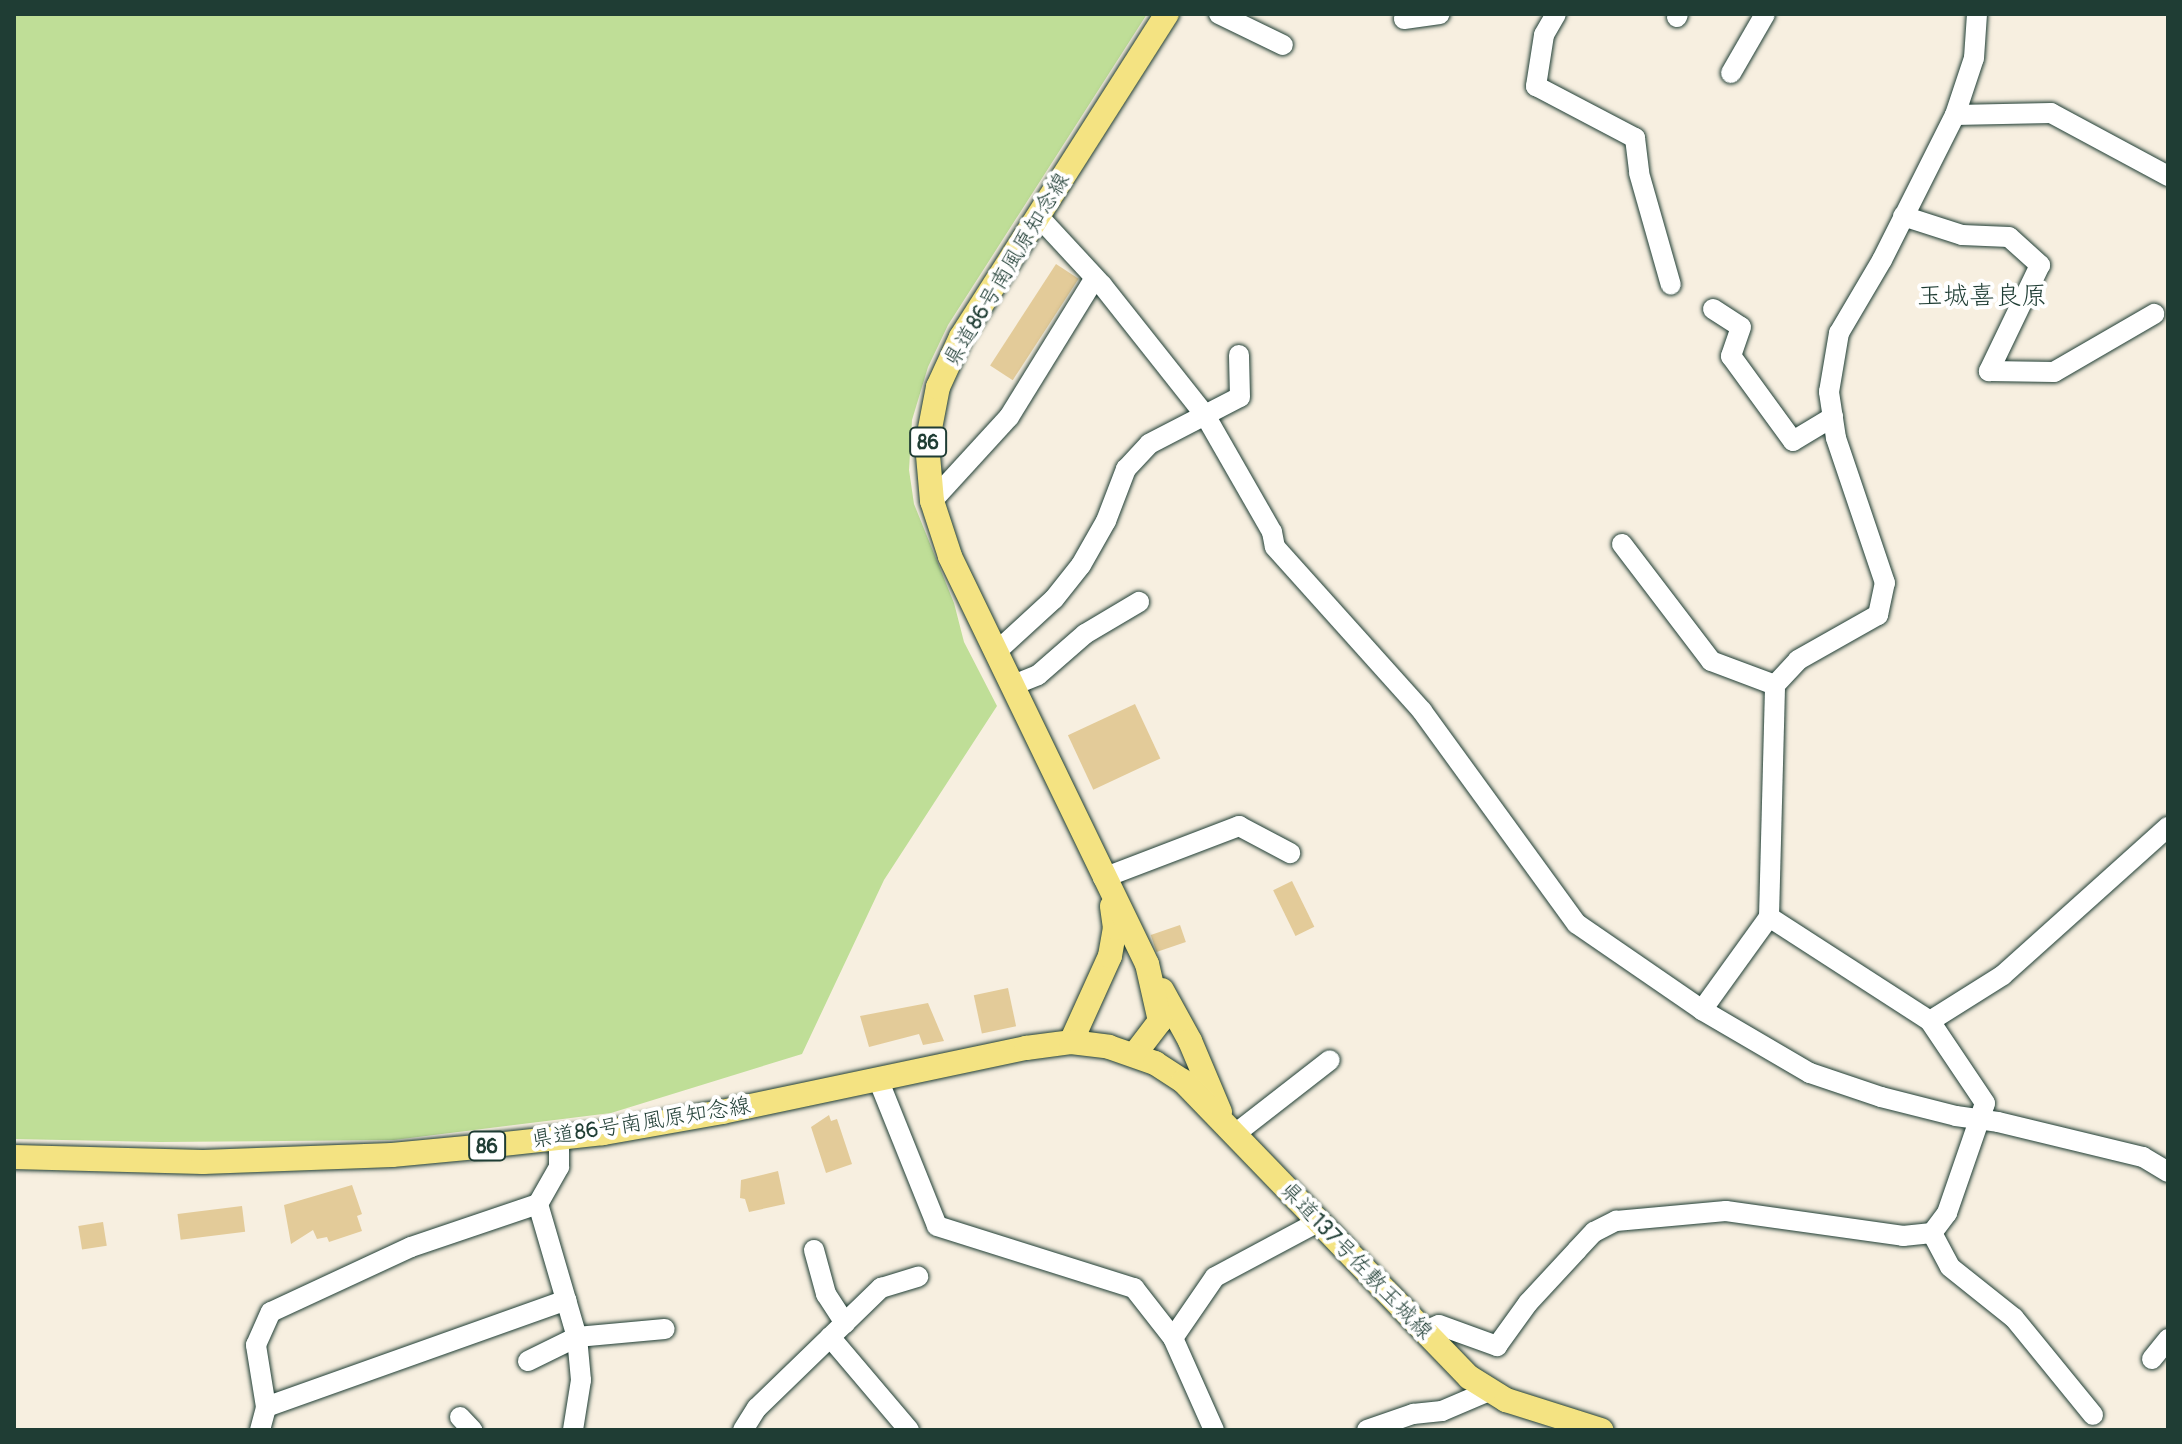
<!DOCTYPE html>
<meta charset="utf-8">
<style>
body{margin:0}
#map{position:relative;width:2182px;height:1444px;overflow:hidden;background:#f7efe0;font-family:Pangolin,"Klee One",sans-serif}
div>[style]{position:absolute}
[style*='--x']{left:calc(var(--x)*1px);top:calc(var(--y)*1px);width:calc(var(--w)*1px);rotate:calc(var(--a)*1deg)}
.green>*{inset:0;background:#bfde97}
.building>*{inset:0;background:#e3cb99;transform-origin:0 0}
.roads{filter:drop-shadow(0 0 2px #1f3d34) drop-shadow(0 0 2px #1f3d34)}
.minor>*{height:20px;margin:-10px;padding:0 10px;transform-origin:10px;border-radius:10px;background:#fff}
.major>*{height:24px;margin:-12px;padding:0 12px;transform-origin:12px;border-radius:12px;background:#f4e382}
span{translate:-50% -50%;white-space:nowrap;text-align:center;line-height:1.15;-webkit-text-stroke:8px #fff;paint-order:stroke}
.shield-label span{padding:2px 6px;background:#fff;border:2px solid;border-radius:6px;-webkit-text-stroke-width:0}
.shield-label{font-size:20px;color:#1f3d34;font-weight:700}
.street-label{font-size:22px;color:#1f3d34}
.quarter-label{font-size:26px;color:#1f3d34}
.frame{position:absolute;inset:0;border:16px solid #1f3d34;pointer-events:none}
</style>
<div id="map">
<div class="green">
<i style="clip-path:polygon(14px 14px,1147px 14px,948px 325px,928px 367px,912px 420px,909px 470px,914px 504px,954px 603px,964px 642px,997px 706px,884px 880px,802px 1054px,611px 1113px,394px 1140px,160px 1142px,14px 1139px)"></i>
</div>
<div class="building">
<i style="left:1056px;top:264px;width:27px;height:121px;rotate:33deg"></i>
<i style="left:1135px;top:704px;width:60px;height:74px;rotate:65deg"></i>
<i style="left:1292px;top:881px;width:51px;height:21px;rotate:64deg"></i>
<i style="left:1180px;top:925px;width:18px;height:31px;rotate:71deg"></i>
<i style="left:1008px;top:988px;width:39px;height:35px;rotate:78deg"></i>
<i style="clip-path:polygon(928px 1003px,944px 1041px,923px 1045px,919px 1034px,869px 1047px,860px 1016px)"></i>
<i style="clip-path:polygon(829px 1115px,831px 1121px,837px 1119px,852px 1164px,826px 1173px,811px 1127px)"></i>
<i style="clip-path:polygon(778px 1171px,785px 1204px,749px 1212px,745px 1199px,740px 1198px,741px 1180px)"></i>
<i style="clip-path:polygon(352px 1185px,362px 1214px,357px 1216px,362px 1231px,329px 1242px,327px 1237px,317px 1239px,313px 1230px,291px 1244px,284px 1205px)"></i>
<i style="left:242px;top:1206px;width:26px;height:65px;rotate:83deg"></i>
<i style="left:103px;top:1222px;width:24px;height:25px;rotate:81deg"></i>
</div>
<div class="roads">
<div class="minor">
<i style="--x:1219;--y:14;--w:71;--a:25.8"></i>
<i style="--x:1556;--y:14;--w:24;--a:120"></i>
<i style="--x:1544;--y:35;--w:52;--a:98.9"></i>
<i style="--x:1536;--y:86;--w:112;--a:27.7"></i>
<i style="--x:1635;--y:138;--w:35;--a:83"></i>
<i style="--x:1639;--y:173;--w:116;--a:74.1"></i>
<i style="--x:1677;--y:17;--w:3;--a:-72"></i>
<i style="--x:1404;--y:19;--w:36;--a:-8"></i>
<i style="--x:1731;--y:73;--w:68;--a:-60"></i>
<i style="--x:1955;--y:115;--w:96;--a:-1.2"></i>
<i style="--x:2051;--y:113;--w:133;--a:28.3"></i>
<i style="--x:1038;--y:216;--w:94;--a:47.2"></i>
<i style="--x:1102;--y:285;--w:166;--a:51.6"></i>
<i style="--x:1205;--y:415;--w:135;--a:60.2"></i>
<i style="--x:1272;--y:532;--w:15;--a:79"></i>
<i style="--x:1275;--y:547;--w:220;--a:48.1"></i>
<i style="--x:1422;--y:711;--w:263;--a:54"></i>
<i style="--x:1577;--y:924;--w:152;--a:34.5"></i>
<i style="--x:1702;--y:1010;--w:125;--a:30.3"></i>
<i style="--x:1810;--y:1073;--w:75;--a:18.7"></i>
<i style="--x:1881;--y:1097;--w:77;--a:14.2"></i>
<i style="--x:1956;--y:1116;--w:42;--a:8.1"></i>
<i style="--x:1998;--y:1122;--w:149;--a:13.6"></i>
<i style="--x:2143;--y:1157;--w:29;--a:31"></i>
<i style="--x:1903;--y:216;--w:62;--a:17.9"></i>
<i style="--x:1962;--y:235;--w:47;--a:2.4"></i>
<i style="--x:2009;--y:237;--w:42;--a:42.1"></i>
<i style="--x:2040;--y:265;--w:118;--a:115.7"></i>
<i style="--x:1989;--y:371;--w:65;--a:0.9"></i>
<i style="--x:2054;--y:372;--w:116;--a:-30.1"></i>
<i style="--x:1713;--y:309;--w:33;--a:33"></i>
<i style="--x:1741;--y:327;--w:31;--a:109"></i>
<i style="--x:1731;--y:356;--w:105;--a:53.9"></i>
<i style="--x:1793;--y:441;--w:47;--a:-31"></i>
<i style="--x:932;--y:501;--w:114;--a:-47.5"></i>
<i style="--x:1009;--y:417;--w:163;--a:-58.3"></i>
<i style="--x:1622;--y:544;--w:147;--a:52.7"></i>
<i style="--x:1711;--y:661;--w:68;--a:20.6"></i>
<i style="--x:995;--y:653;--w:80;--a:-42.5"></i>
<i style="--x:1054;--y:599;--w:43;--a:-51.5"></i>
<i style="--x:1081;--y:565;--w:51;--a:-60.4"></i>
<i style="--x:1106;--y:521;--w:56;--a:-69"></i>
<i style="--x:1126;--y:469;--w:34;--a:-47"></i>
<i style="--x:1149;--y:444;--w:102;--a:-27.3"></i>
<i style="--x:1240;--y:397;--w:42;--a:-91.4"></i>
<i style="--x:1011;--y:686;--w:29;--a:-22"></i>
<i style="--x:1038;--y:675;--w:62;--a:-41.1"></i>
<i style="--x:1085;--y:634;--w:63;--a:-30.7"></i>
<i style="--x:1103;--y:878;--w:146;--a:-20.9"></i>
<i style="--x:1239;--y:826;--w:58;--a:27.9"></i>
<i style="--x:1702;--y:1010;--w:115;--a:-54.2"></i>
<i style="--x:1769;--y:917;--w:232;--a:-88.5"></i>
<i style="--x:1775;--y:685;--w:34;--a:-47"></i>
<i style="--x:1798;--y:660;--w:92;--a:-29.4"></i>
<i style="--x:1878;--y:615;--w:33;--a:-78"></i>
<i style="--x:1885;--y:583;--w:153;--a:-108.7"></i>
<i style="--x:1836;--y:438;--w:47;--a:-98.7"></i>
<i style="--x:1829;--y:392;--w:60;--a:-80.4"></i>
<i style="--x:1839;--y:333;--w:85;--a:-59.5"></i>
<i style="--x:1882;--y:260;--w:162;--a:-63.3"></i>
<i style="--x:1955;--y:115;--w:60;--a:-71.6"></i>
<i style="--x:1974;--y:58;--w:44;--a:-86.1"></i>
<i style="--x:1930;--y:1021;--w:86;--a:-32.2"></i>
<i style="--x:2003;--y:975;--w:222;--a:-41.9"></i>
<i style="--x:878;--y:1079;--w:158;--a:68.1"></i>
<i style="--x:937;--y:1226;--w:207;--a:17.5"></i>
<i style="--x:1134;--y:1288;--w:63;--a:52"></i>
<i style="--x:1173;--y:1338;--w:101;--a:66"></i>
<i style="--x:1235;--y:1134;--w:120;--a:-37.9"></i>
<i style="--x:538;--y:1204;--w:139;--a:73.7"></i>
<i style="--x:577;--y:1337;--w:43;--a:84.7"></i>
<i style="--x:581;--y:1380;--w:51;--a:99.1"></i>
<i style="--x:1932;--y:1233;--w:38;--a:62"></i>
<i style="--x:1950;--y:1267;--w:82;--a:38.6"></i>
<i style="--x:2014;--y:1318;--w:125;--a:50.8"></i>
<i style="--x:814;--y:1250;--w:46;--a:74.7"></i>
<i style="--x:826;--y:1294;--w:35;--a:57"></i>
<i style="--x:1423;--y:1332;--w:17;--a:-24"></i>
<i style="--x:1439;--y:1325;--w:62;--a:19.9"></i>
<i style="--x:1497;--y:1346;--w:53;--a:-54.2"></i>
<i style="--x:1528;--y:1303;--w:72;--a:-47.2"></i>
<i style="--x:1577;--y:1250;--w:25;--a:-47"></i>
<i style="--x:1594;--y:1232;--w:25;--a:-27"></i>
<i style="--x:1616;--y:1221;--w:110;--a:-5.2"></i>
<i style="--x:1726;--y:1211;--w:179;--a:8"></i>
<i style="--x:1903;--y:1236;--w:29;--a:-6"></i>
<i style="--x:1932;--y:1233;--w:25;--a:-53"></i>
<i style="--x:1947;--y:1213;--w:116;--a:-70.9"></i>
<i style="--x:1985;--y:1103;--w:99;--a:-123.9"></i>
<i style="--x:1930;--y:1021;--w:192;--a:-147.1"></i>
<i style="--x:830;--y:1337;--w:122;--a:49.7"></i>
<i style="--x:1173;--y:1338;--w:74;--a:-55.5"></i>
<i style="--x:1215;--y:1277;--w:117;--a:-28.1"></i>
<i style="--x:2152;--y:1359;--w:26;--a:-51"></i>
<i style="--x:528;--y:1361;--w:55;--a:-26.1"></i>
<i style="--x:577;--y:1337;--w:88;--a:-5.2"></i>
<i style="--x:266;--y:1407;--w:319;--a:-19.6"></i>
<i style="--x:460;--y:1417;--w:18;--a:47"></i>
<i style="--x:260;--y:1430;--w:24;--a:-75"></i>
<i style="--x:266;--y:1407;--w:63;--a:-99.2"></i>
<i style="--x:256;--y:1345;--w:36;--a:-66"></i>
<i style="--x:271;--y:1312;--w:154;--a:-24.9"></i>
<i style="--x:411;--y:1247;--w:134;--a:-18.7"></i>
<i style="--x:538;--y:1204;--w:43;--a:-60.4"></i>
<i style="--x:559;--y:1167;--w:28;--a:-90"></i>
<i style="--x:743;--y:1430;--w:26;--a:-58"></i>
<i style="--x:757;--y:1408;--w:173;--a:-44.1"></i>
<i style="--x:881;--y:1288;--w:39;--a:-17"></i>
<i style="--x:1367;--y:1430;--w:49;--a:-19.2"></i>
<i style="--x:1413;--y:1414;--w:29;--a:-6"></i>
<i style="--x:1442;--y:1411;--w:51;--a:-23.1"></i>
</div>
<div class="major">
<i style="--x:1162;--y:990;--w:58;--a:61.2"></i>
<i style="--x:1190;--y:1041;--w:77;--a:67.1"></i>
<i style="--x:1071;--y:1042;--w:94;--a:-65.6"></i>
<i style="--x:1110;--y:956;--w:28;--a:-80"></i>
<i style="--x:1115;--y:928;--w:22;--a:-98"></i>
<i style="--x:1134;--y:1055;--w:43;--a:-52.6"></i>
<i style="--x:1160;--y:1021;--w:58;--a:-102.8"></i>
<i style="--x:1147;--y:964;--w:453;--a:-115.8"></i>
<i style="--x:950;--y:556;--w:58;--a:-108.1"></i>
<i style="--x:932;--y:501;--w:57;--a:-95"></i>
<i style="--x:927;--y:444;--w:58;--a:-79.1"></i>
<i style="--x:938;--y:387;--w:55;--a:-65.3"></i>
<i style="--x:961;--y:337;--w:383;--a:-57.5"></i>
<i style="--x:14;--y:1157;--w:189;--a:1.5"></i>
<i style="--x:203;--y:1162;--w:189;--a:-2.1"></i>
<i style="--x:392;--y:1155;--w:85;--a:-5.4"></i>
<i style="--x:477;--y:1147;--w:127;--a:-6.3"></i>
<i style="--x:603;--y:1133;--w:121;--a:-10"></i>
<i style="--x:722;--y:1112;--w:311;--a:-11.9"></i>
<i style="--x:1026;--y:1048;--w:45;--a:-7.6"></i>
<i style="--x:1071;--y:1042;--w:38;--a:7"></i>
<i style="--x:1109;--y:1047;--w:49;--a:19.2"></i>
<i style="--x:1155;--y:1063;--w:33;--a:33"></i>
<i style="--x:1183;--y:1081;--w:412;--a:46"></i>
<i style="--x:1469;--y:1377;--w:44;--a:31.9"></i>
<i style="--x:1506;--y:1400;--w:100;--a:17.5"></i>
</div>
</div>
<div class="shield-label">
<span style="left:928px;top:442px">86</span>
<span style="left:487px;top:1146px">86</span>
</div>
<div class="street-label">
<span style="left:1007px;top:270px;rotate:-59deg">県道86号南風原知念線</span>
<span style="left:641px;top:1123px;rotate:-9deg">県道86号南風原知念線</span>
<span style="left:1356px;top:1261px;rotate:46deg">県道137号佐敷玉城線</span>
</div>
<div class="quarter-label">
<span style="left:1982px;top:297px">玉城喜良原</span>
</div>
<div class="frame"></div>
</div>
